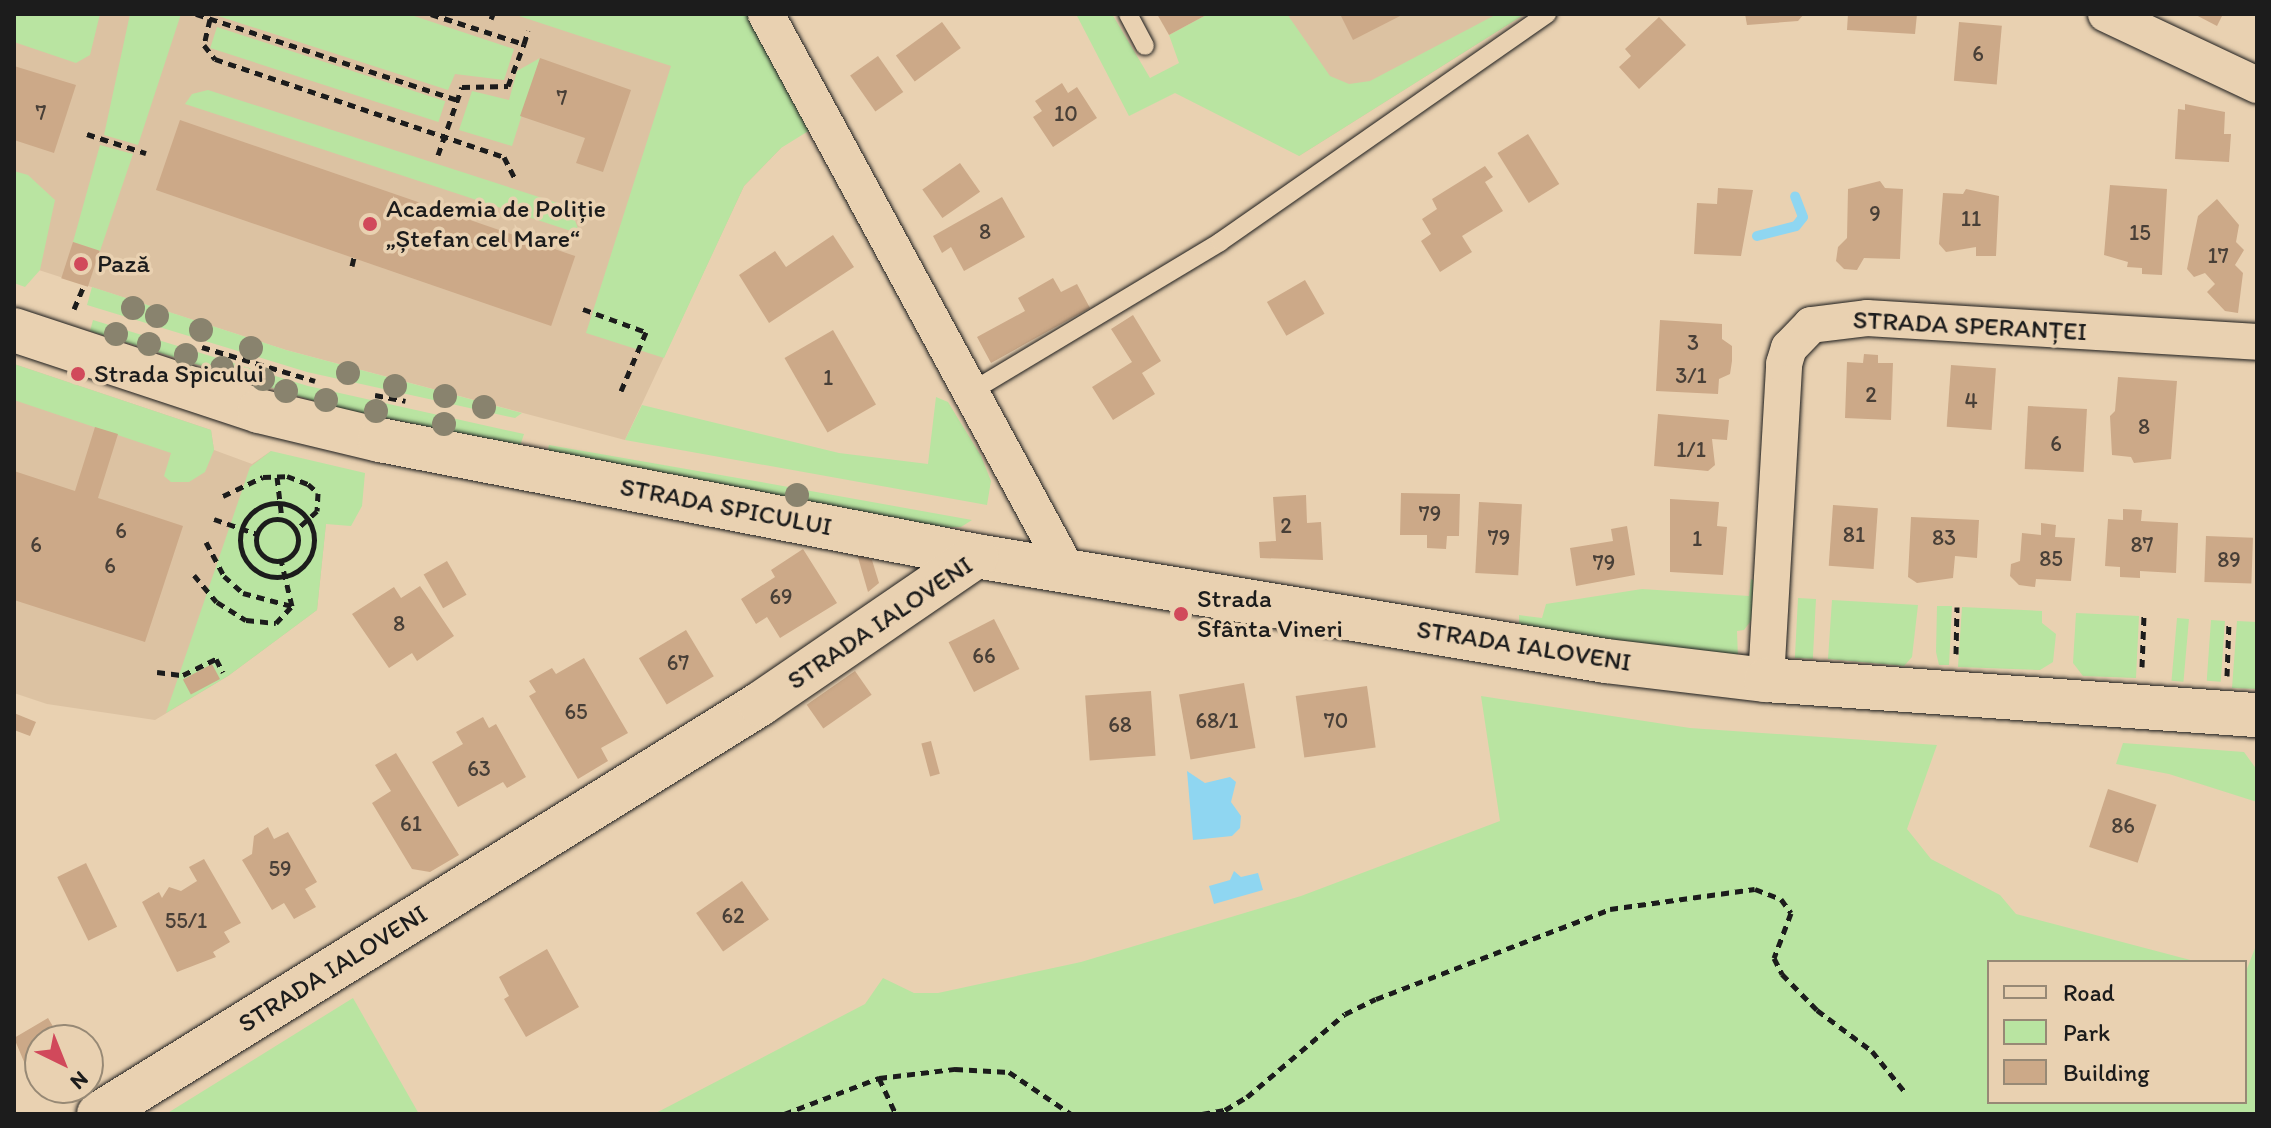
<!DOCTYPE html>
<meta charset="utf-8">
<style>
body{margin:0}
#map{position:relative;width:2271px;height:1128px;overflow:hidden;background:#e9d1b1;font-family:Itim,sans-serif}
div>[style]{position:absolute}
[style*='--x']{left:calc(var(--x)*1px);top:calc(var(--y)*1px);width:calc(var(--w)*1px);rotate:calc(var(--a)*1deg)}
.built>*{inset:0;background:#dcc2a2}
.green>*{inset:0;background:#b9e4a1;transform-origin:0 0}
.water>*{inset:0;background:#8fd6f1}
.stream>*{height:10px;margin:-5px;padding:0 5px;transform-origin:5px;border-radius:5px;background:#8fd6f1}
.building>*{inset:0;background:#cca988;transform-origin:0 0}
.path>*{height:5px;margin-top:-2.5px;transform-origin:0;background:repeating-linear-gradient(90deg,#1c1c1c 0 8px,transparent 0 14px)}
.path>.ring{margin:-2.5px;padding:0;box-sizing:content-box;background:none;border:5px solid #1c1c1c;border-radius:50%}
.roads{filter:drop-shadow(0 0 2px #1c1c1c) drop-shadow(0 0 2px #1c1c1c)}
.lane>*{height:18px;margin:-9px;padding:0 9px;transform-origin:9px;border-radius:9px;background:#e9d1b1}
.street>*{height:36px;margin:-18px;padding:0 18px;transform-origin:18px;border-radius:18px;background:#e9d1b1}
.secondary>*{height:44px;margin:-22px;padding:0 22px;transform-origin:22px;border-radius:22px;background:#e9d1b1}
.trees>*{width:24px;height:24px;margin:-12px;border-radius:50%;background:#89836e}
.dots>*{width:22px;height:22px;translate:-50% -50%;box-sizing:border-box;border:4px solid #e9d1b1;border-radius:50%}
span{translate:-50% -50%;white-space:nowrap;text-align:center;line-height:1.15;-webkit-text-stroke:7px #e9d1b1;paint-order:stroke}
.number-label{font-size:22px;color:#483f37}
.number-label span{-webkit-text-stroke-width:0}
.poi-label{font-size:26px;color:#1c1c1c}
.left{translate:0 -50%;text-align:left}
.street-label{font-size:26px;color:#1c1c1c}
.frame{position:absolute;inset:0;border:16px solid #1c1c1c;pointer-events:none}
.legend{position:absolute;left:1987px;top:960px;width:260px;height:144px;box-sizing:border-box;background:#e9d1b1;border:2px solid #978975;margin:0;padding:10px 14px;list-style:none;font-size:24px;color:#1c1c1c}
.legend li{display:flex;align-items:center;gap:16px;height:40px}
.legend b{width:40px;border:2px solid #978975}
.north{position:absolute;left:24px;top:1024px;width:80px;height:80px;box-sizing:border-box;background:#e9d1b1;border:2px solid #978975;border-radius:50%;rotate:137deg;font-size:22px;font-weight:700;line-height:32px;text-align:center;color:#1c1c1c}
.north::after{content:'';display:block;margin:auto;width:28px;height:36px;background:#d1495b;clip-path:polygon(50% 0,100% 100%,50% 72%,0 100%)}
</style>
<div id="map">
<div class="built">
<i style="clip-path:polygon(14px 14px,696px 14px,781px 148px,744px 186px,625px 440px,286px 350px,14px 262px)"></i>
<i style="clip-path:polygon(1246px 14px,1525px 14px,1299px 156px)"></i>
<i style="clip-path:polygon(14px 364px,211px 430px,214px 450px,252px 464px,271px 451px,326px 523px,317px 610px,228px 676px,155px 720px,47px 704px,14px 693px)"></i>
</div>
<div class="green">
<i style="clip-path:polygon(14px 14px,100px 14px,90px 55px,76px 63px,14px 42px)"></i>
<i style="clip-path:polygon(130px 14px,181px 14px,138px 145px,104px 135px)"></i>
<i style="clip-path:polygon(212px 14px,408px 14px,514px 49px,504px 80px,455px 74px,448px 90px)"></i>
<i style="clip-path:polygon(513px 14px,750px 14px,810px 130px,781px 148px,744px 186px,664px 358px,586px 333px,671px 66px)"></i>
<i style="clip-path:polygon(1076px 14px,1112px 14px,1150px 78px,1179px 63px,1169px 35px,1208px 14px,1287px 14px,1330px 76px,1349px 84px,1370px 81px,1497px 14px,1525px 14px,1299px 156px,1175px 93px,1129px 116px)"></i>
<i style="left:217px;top:27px;width:240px;height:22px;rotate:18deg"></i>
<i style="clip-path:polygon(540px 58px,512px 146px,459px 130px,472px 91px,509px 100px,517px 71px)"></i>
<i style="clip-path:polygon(208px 90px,570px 207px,580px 234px,185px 104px,192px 94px)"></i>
<i style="clip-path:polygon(100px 145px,133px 154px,100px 251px,73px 242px)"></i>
<i style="clip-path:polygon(14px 171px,28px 175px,55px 200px,40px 270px,25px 287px,14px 283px)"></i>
<i style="clip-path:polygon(92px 287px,286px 350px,522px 413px,515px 418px,307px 372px,87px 305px)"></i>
<i style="clip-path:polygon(93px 320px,308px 386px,524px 434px,520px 446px,333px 407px,90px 331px)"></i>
<i style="clip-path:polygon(14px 364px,211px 430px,214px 450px,205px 472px,189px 482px,171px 482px,164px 476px,171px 453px,14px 400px)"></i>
<i style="clip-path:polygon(936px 397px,948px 402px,981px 456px,991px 481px,987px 505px,625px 440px,642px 405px,839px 453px,928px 464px)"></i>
<i style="clip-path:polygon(549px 445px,755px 481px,972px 520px,961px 527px,933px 528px,547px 453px)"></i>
<i style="clip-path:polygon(271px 451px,365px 473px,362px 506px,351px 526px,326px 524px,317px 610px,228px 676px,166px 713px,250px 467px)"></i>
<i style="clip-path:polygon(1751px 579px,1758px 583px,1756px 614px,1744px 630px,1737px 631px,1738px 658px,1519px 626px,1519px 615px,1542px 618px,1546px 604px,1642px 589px,1749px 596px)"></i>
<i style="left:1798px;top:598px;width:18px;height:60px;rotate:3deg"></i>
<i style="clip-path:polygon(1832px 600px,1918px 605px,1912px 657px,1904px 666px,1828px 659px)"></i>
<i style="clip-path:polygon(1937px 606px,1952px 606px,1949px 665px,1939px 665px,1936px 652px)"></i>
<i style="clip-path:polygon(1962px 607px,2042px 611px,2042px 623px,2056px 634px,2053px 662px,2040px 670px,1958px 667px)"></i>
<i style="clip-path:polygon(2076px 613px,2139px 616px,2136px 678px,2083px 676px,2073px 663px)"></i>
<i style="left:2177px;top:618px;width:12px;height:63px;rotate:5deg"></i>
<i style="left:2211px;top:620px;width:14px;height:61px;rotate:4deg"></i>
<i style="clip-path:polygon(2237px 621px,2257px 622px,2257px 689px,2232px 688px)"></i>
<i style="clip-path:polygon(1481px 696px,1690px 728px,1937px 745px,1907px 829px,1931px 859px,2000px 895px,2016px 914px,2198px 962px,1989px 962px,1989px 1102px,2245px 1102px,2245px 974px,2257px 943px,2257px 1114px,654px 1114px,865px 1004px,883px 978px,914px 993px,938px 993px,1081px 962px,1301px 896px,1500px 821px)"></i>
<i style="clip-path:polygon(2123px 743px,2244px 752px,2257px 770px,2257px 802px,2169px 774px,2116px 764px)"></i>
<i style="clip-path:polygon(353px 998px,419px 1114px,166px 1114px)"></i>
</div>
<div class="water">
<i style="clip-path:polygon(1187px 771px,1205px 783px,1230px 777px,1236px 782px,1231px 802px,1241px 816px,1240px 828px,1232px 836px,1193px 840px)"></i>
<i style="clip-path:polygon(1234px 871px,1241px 877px,1258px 873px,1263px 890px,1214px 904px,1209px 886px,1230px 880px)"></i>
</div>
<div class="stream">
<i style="--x:1757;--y:236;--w:40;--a:-14.4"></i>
<i style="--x:1796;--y:226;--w:11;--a:-52"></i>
<i style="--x:1803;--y:217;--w:22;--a:-111"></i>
</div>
<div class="building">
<i style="clip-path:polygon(1157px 14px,1208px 14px,1169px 35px)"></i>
<i style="clip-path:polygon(1340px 14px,1404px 14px,1353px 40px)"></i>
<i style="clip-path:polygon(1745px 14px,1804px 14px,1798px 21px,1747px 25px)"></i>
<i style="clip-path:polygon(1848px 14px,1917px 14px,1915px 34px,1847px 30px)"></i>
<i style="clip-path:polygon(2194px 14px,2223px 14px,2217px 26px)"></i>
<i style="clip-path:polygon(1659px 17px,1686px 45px,1639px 89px,1619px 67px,1631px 56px,1625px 49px)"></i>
<i style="left:942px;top:22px;width:32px;height:57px;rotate:54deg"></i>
<i style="left:1959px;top:22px;width:43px;height:59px;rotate:5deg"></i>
<i style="left:878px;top:56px;width:44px;height:34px;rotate:55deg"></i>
<i style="clip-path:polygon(540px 58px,631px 90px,603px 172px,576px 163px,585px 138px,520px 116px)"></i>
<i style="clip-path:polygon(14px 66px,76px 85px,54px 153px,14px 140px)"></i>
<i style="clip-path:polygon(1062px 83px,1068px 93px,1077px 87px,1097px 118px,1053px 147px,1033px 117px,1042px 111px,1035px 101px)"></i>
<i style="clip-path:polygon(2185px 104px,2225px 112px,2224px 134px,2231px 134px,2229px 162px,2175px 159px,2178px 109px,2185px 110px)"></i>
<i style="left:180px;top:120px;width:418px;height:74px;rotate:19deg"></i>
<i style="left:1528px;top:134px;width:59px;height:36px;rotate:58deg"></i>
<i style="left:960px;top:163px;width:35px;height:46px;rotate:55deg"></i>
<i style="clip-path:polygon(1485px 166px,1493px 177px,1485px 182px,1503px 211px,1462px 236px,1472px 252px,1440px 272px,1421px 241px,1431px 234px,1422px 219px,1437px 209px,1432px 199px)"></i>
<i style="clip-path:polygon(1880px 181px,1885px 188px,1903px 189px,1900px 259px,1864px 258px,1857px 270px,1844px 269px,1836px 261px,1838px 247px,1847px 238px,1848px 189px)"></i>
<i style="clip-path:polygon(2110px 185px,2167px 189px,2162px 275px,2142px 274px,2142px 268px,2127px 267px,2128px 262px,2104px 255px)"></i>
<i style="clip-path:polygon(1718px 188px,1753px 190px,1741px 256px,1694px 254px,1697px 203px,1717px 204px)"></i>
<i style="clip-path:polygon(1966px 189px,1999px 196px,1996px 256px,1976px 256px,1976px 247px,1946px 252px,1939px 244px,1943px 193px,1963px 194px)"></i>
<i style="clip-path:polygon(1002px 197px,1025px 237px,964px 271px,951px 247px,942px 253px,933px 236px)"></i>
<i style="clip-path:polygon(2217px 199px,2239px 225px,2236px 242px,2244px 250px,2235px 265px,2243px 273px,2238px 313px,2225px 311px,2207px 292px,2215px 284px,2205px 273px,2194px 277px,2187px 269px,2198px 216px)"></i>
<i style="clip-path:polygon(833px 235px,854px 267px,769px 323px,739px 275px,775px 251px,786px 267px)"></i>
<i style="left:73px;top:242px;width:28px;height:38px;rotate:18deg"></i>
<i style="clip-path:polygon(1053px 278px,1061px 292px,1077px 284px,1090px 308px,991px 363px,977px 337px,1025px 311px,1018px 298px)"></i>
<i style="left:1305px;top:280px;width:39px;height:44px;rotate:60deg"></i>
<i style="clip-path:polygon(1133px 315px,1161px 361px,1142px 373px,1155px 394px,1113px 420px,1092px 387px,1132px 362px,1111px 329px)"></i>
<i style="clip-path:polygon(1660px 320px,1722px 324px,1722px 339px,1732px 346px,1732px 361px,1730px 374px,1719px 379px,1718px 394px,1656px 391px)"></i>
<i style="left:833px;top:330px;width:86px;height:56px;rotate:60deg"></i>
<i style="clip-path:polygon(1864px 354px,1878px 355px,1878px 363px,1893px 363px,1891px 420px,1845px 418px,1847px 362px,1863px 363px)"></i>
<i style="left:1951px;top:365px;width:45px;height:62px;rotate:4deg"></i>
<i style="clip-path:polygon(2118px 377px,2177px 381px,2171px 459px,2134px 463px,2131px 457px,2112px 455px,2110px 416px,2115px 411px)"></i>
<i style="left:2028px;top:406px;width:59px;height:63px;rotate:3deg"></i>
<i style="clip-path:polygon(1658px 414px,1729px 420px,1727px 440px,1712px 439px,1715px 465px,1708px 471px,1654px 466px)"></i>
<i style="clip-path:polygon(95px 427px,118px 434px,98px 498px,183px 526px,145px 642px,14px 600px,14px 471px,75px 491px)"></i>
<i style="clip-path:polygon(1401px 493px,1460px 494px,1459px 536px,1447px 536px,1446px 549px,1427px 548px,1427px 535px,1400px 535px)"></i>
<i style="clip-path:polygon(1306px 495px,1307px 523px,1321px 522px,1323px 560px,1260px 558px,1259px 542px,1276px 541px,1273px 497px)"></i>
<i style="clip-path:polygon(1670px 499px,1719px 502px,1717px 526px,1727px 527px,1723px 575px,1670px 572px)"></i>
<i style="left:1479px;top:502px;width:43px;height:71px;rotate:3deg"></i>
<i style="left:1833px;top:505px;width:45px;height:61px;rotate:4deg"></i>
<i style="clip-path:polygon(2123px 509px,2142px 510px,2141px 521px,2178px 523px,2176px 573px,2140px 571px,2140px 578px,2120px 577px,2120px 567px,2105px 566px,2108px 519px,2123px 520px)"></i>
<i style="clip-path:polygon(1911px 517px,1979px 520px,1977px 558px,1955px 556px,1953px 578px,1917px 583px,1908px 577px)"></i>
<i style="clip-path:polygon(2041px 523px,2056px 525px,2055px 537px,2075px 538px,2071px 581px,2036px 579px,2035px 587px,2019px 585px,2010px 576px,2011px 564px,2020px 561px,2022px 533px,2041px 535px)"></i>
<i style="clip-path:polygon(1627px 526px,1635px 575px,1576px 586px,1570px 548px,1613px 541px,1611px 529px)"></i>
<i style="left:2206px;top:536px;width:47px;height:46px;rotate:2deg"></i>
<i style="clip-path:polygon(803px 549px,837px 603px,780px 638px,767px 617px,756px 624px,741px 599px,775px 577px,771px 570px)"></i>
<i style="clip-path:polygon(857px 554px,872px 560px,879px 583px,868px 592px)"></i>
<i style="left:447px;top:561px;width:39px;height:27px;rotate:60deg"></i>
<i style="clip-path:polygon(420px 586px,454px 636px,417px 661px,412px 653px,389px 668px,352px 614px,394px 587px,401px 598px)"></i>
<i style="left:994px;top:619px;width:56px;height:51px;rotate:63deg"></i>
<i style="left:686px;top:630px;width:54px;height:55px;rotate:59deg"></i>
<i style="clip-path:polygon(584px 658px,628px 733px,601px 748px,608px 761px,578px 779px,529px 696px,536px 692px,529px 681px,552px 668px,556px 674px)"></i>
<i style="left:212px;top:664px;width:17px;height:33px;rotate:62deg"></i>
<i style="left:855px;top:671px;width:29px;height:59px;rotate:55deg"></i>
<i style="left:1244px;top:683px;width:66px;height:66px;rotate:80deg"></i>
<i style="left:1367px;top:686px;width:62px;height:72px;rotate:82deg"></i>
<i style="left:1151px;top:691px;width:65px;height:66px;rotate:86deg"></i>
<i style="clip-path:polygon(14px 713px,36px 722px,30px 736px,14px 730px)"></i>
<i style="clip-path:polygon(483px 717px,489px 728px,496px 724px,526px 777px,507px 788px,503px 782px,458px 807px,432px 762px,463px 744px,456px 732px)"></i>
<i style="left:931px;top:741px;width:34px;height:10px;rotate:75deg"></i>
<i style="clip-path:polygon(396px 753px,459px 855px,430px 872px,412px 869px,372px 803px,391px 791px,375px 765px)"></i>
<i style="left:2108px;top:789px;width:51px;height:61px;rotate:18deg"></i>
<i style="clip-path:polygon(268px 827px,274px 839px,288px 832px,317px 882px,305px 889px,316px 907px,294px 919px,284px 903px,272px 910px,242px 860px,252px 854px,254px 836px)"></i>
<i style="clip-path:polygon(204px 859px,241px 923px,224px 932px,230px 942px,213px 952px,216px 957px,177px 972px,142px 902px,159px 892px,162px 898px,169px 887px,181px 891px,197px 881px,189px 867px)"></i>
<i style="left:86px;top:863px;width:71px;height:32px;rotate:64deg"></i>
<i style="left:742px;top:881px;width:47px;height:56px;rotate:55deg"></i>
<i style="clip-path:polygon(547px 949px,579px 1007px,526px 1037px,504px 999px,509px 996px,499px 977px)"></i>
<i style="clip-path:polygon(48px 1018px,61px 1040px,40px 1040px,40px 1071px,30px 1076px,14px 1038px)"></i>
</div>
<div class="path">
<i style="--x:196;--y:14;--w:275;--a:18.2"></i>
<i style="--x:431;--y:14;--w:98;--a:17.9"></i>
<i style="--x:524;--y:44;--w:14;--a:-73"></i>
<i style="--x:210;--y:19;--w:27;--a:103"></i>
<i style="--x:204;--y:45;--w:18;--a:52"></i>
<i style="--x:215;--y:59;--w:305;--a:18.7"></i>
<i style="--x:504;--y:157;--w:25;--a:63"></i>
<i style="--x:491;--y:19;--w:5;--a:-68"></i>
<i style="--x:87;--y:134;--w:62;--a:17.9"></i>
<i style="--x:438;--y:155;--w:72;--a:-70.6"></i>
<i style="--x:462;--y:87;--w:46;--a:-1.2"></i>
<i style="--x:508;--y:86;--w:45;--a:-69.1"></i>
<i style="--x:352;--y:266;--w:9;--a:-77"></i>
<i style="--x:74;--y:309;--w:26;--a:-67"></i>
<i style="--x:583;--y:309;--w:67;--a:20.1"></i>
<i style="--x:646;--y:332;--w:64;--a:113"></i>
<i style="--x:202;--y:347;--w:118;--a:16.7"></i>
<i style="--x:375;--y:395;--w:31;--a:11"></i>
<i style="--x:277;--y:477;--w:42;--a:83.2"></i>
<i style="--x:223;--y:496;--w:44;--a:-25.4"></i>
<i style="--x:263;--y:477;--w:24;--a:-2"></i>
<i style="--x:287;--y:476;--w:22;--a:21"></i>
<i style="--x:308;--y:484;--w:13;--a:42"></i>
<i style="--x:318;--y:493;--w:18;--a:93"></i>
<i style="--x:317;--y:511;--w:28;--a:138"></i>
<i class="ring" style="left:240px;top:503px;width:69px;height:69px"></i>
<i style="--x:214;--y:519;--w:46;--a:19.2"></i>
<i class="ring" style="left:256px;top:519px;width:37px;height:37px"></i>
<i style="--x:206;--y:542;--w:38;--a:62"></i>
<i style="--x:224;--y:576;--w:25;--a:42"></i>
<i style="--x:243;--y:593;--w:51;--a:14.9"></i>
<i style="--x:292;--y:606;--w:47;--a:-103.4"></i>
<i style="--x:194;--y:575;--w:35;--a:50"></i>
<i style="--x:217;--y:602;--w:34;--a:32"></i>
<i style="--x:246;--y:620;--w:30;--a:6"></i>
<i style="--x:276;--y:623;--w:23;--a:-47"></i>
<i style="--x:1956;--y:654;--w:47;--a:-88.8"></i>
<i style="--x:2142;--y:667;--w:51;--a:-87.8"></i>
<i style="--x:157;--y:672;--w:26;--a:7"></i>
<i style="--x:183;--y:675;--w:37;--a:-26"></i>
<i style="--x:216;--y:659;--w:15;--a:62"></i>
<i style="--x:2227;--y:676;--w:55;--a:-87.9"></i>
<i style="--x:879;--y:1078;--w:40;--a:65"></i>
<i style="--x:784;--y:1114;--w:102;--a:-20.8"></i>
<i style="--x:879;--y:1078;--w:77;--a:-6.8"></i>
<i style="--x:955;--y:1069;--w:54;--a:3.2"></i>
<i style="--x:1009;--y:1072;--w:75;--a:34.1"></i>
<i style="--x:1202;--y:1114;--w:23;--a:-10"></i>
<i style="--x:1225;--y:1110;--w:26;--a:-31"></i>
<i style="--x:1247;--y:1097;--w:128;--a:-40.3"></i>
<i style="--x:1345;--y:1014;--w:34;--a:-26"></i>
<i style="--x:1376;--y:999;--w:251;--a:-21"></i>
<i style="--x:1610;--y:909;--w:146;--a:-7.9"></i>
<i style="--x:1755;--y:889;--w:28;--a:21"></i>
<i style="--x:1781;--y:899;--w:17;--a:54"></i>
<i style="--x:1791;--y:913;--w:48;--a:110.7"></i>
<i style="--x:1774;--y:958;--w:18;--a:63"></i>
<i style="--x:1782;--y:974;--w:50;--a:45.8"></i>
<i style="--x:1817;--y:1010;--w:69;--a:36.7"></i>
<i style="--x:1872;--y:1051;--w:51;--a:51.3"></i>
</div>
<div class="roads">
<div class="lane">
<i style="--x:1128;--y:14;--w:36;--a:62"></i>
<i style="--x:969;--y:393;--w:293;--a:-31"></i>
<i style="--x:1220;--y:242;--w:399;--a:-34.9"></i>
</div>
<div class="street">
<i style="--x:766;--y:14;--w:630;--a:61.56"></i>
<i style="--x:2106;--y:14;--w:167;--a:25.2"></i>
<i style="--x:1766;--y:680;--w:317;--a:-86.7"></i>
<i style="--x:1784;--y:364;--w:17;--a:-73"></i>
<i style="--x:1789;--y:348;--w:32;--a:-46"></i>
<i style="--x:1811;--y:325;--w:56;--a:-7.1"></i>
<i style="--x:1867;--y:318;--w:391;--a:3.5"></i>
</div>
<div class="secondary">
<i style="--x:14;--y:330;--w:258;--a:18.3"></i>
<i style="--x:259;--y:411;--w:124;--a:13.5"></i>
<i style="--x:380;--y:440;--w:607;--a:11.01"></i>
<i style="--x:976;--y:556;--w:639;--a:9.46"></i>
<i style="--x:1606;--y:661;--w:161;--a:6.8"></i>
<i style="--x:1766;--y:680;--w:492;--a:4.1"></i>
<i style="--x:99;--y:1114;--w:778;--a:-31.81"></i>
<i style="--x:760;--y:704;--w:262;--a:-34.4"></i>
</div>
</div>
<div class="trees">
<i style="left:133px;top:308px"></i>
<i style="left:157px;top:316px"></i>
<i style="left:201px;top:330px"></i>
<i style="left:116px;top:334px"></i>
<i style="left:149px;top:344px"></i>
<i style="left:251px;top:348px"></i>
<i style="left:186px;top:355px"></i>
<i style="left:222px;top:368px"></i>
<i style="left:348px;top:373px"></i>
<i style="left:263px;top:379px"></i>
<i style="left:395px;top:386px"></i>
<i style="left:286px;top:391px"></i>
<i style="left:445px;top:396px"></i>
<i style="left:326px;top:400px"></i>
<i style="left:484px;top:407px"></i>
<i style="left:376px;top:411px"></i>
<i style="left:444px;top:424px"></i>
<i style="left:797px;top:495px"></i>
</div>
<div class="dots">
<i style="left:370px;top:224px;background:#d1495b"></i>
<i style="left:81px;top:264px;background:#d1495b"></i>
<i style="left:78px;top:374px;background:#d1495b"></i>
<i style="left:1181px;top:614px;background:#d1495b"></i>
</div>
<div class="number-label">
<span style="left:1978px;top:54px">6</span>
<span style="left:562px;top:98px">7</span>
<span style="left:41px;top:113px">7</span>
<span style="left:1066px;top:114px">10</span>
<span style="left:1875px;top:214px">9</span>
<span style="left:1971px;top:219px">11</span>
<span style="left:985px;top:232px">8</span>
<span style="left:2140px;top:233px">15</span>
<span style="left:2218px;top:256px">17</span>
<span style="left:1693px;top:343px">3</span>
<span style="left:1691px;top:376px">3/1</span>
<span style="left:828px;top:378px">1</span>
<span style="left:1871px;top:395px">2</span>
<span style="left:1971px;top:401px">4</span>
<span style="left:2144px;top:427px">8</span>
<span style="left:2056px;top:444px">6</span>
<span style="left:1691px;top:450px">1/1</span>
<span style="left:1430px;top:514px">79</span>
<span style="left:1286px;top:526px">2</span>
<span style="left:121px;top:531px">6</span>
<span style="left:1854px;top:535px">81</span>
<span style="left:1499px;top:538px">79</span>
<span style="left:1944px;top:538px">83</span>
<span style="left:1697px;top:539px">1</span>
<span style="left:36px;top:545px">6</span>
<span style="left:2142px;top:545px">87</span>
<span style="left:2051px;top:559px">85</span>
<span style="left:2229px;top:560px">89</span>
<span style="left:1604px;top:563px">79</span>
<span style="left:110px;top:566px">6</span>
<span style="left:781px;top:597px">69</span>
<span style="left:399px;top:624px">8</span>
<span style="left:984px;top:656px">66</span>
<span style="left:678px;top:663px">67</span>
<span style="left:576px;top:712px">65</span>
<span style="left:1217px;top:721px">68/1</span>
<span style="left:1336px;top:721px">70</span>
<span style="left:1120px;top:725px">68</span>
<span style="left:479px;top:769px">63</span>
<span style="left:411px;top:824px">61</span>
<span style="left:2123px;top:826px">86</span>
<span style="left:280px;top:869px">59</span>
<span style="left:733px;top:916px">62</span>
<span style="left:186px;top:921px">55/1</span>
</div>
<div class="poi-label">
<span class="left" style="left:386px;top:224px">Academia de Poliție<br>„Ștefan cel Mare“</span>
<span class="left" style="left:97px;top:264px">Pază</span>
<span class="left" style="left:94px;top:374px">Strada Spicului</span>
<span class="left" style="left:1197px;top:614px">Strada<br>Sfânta Vineri</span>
</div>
<div class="street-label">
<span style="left:1970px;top:326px;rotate:3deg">STRADA SPERANȚEI</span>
<span style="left:726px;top:507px;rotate:11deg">STRADA SPICULUI</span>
<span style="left:880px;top:623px;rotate:-34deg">STRADA IALOVENI</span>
<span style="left:1524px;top:646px;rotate:9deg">STRADA IALOVENI</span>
<span style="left:333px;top:969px;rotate:-32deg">STRADA IALOVENI</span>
</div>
<div class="frame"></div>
<ul class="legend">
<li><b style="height:10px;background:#e9d1b1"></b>Road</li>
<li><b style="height:22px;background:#b9e4a1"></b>Park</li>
<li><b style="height:22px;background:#cca988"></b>Building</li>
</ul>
<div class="north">N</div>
</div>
